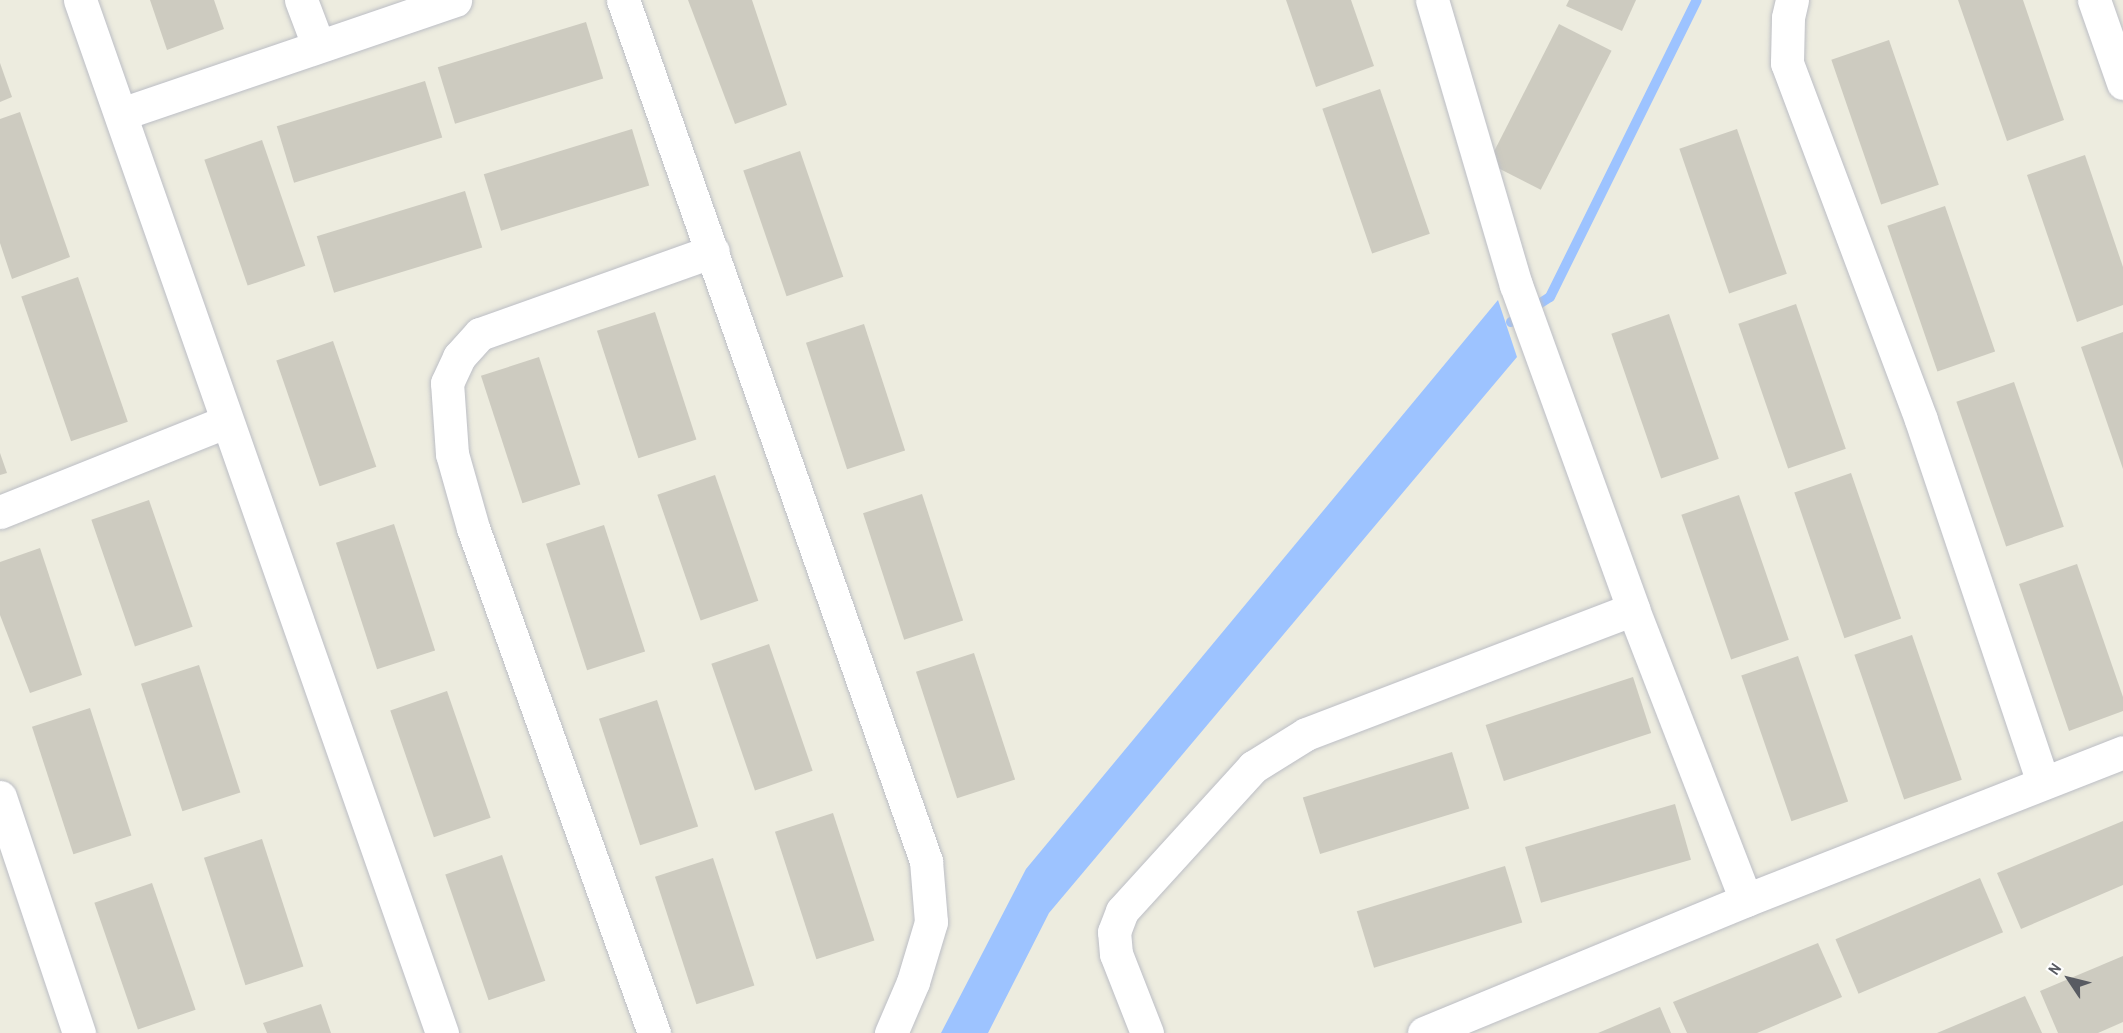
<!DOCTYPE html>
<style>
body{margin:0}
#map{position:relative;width:2123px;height:1033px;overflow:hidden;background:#edecdf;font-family:"Archivo Narrow",sans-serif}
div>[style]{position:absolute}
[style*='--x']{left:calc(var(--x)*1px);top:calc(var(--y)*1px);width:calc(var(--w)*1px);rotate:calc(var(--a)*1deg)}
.water>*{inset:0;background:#9dc3ff}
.stream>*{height:10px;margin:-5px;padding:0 5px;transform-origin:5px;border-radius:5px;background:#9dc3ff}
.building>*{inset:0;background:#cdcbc0;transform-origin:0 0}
.roads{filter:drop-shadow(0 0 2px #bcbec5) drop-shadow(0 0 2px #bcbec5)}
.minor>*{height:33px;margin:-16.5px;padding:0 16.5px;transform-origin:16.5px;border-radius:16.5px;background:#fff}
span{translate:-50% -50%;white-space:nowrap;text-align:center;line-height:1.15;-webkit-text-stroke:4.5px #fff;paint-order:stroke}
.north{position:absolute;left:2039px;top:949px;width:60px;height:60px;-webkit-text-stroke:4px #fff;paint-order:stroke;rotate:305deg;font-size:16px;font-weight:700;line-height:24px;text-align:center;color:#585b62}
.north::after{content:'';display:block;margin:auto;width:21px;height:27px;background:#585b62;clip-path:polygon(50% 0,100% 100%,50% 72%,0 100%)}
</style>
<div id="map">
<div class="water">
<i style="clip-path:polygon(1498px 300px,1517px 357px,1049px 913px,988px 1033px,941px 1033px,1026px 869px)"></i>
</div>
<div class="stream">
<i style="--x:1511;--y:322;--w:46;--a:-32.7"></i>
<i style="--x:1550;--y:297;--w:331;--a:-63.7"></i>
</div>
<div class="building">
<i style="clip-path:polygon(150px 0,214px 0,224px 29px,167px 50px)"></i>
<i style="clip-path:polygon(688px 0,752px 0,787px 105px,735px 124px)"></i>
<i style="clip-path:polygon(1286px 0,1351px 0,1374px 66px,1316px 87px)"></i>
<i style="clip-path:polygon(1569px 0,1636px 0,1622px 31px,1566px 6px)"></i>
<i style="clip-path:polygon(1958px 0,2023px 0,2064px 120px,2007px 141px)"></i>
<i style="left:586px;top:22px;width:59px;height:155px;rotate:73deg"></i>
<i style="left:1559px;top:24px;width:59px;height:156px;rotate:27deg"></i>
<i style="left:1889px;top:40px;width:153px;height:61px;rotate:71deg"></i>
<i style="clip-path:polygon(0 63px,12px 97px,0 102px)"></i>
<i style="left:425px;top:81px;width:59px;height:155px;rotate:73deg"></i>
<i style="left:1380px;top:89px;width:153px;height:61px;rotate:71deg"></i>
<i style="clip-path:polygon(20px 112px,70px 257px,12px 279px,0 243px,0 119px)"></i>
<i style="left:632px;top:129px;width:59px;height:155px;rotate:73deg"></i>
<i style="left:1737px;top:129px;width:153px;height:61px;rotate:71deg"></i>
<i style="left:262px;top:140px;width:133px;height:61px;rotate:71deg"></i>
<i style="left:800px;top:151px;width:133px;height:60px;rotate:71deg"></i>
<i style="clip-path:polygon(2085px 155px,2123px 267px,2123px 305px,2077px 322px,2027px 175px)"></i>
<i style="left:465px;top:191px;width:59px;height:155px;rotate:73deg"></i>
<i style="left:1945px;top:206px;width:154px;height:61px;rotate:71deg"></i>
<i style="left:78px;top:277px;width:153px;height:60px;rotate:71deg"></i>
<i style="left:1796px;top:304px;width:153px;height:61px;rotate:71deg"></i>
<i style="left:655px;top:312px;width:134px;height:61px;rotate:72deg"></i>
<i style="left:1669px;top:314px;width:153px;height:61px;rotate:71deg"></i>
<i style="left:864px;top:324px;width:133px;height:61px;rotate:72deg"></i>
<i style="clip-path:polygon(2123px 332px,2123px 469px,2081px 347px)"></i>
<i style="left:333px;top:341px;width:133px;height:60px;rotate:71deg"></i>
<i style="left:539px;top:357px;width:134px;height:61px;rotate:72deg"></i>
<i style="left:2014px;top:382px;width:153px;height:61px;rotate:71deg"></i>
<i style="clip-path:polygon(0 453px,7px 473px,0 475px)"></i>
<i style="left:1851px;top:473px;width:154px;height:60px;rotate:71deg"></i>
<i style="left:715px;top:475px;width:133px;height:61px;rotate:71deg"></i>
<i style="left:922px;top:494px;width:133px;height:62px;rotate:72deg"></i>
<i style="left:1739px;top:495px;width:153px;height:61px;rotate:71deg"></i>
<i style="left:149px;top:500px;width:134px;height:61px;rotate:71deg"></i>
<i style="left:394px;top:524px;width:133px;height:61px;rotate:72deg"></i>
<i style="left:604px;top:525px;width:133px;height:61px;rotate:72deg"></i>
<i style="clip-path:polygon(40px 548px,82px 675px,30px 693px,0 615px,0 562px)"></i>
<i style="clip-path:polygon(2077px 564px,2123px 697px,2123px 711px,2069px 731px,2019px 584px)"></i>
<i style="left:1912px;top:635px;width:153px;height:61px;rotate:71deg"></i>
<i style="left:769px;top:644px;width:134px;height:61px;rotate:71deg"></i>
<i style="left:974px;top:653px;width:133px;height:61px;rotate:72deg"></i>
<i style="left:1798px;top:656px;width:154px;height:60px;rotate:71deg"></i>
<i style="left:199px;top:665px;width:134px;height:61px;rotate:72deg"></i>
<i style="left:1633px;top:677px;width:59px;height:155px;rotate:72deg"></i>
<i style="left:447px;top:691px;width:134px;height:60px;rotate:71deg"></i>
<i style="left:657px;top:700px;width:133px;height:61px;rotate:72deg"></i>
<i style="left:90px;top:708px;width:134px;height:61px;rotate:72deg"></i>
<i style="left:1452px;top:752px;width:59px;height:156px;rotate:73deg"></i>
<i style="left:1675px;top:804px;width:58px;height:156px;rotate:74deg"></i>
<i style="left:833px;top:813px;width:134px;height:61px;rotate:72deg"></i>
<i style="clip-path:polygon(2123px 821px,2123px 885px,2021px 929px,1997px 873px)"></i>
<i style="left:262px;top:839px;width:134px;height:61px;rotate:72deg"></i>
<i style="left:502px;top:855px;width:133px;height:60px;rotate:71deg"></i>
<i style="left:713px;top:858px;width:134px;height:61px;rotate:72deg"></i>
<i style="left:1505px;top:866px;width:59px;height:155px;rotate:73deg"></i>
<i style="left:1980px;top:878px;width:59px;height:157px;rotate:67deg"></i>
<i style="left:152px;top:883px;width:134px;height:61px;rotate:71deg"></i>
<i style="clip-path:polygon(1818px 943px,1842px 997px,1757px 1033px,1687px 1033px,1673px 1002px)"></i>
<i style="clip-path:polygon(2123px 956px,2123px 1022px,2098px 1033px,2058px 1033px,2040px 991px)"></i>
<i style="clip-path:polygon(2025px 996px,2042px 1033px,1937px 1033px)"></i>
<i style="clip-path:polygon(321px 1004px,331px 1033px,267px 1033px,263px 1023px)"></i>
<i style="clip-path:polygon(1660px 1007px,1671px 1033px,1598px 1033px)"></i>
</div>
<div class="roads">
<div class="minor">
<i style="--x:80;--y:0;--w:1095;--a:70.69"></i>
<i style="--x:301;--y:0;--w:48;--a:69.3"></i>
<i style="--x:623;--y:0;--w:913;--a:70.61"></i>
<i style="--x:926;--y:861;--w:61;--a:85.3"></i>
<i style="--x:931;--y:922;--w:63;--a:106.7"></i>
<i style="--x:913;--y:982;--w:56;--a:113.3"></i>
<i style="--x:1432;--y:0;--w:297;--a:73.6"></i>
<i style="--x:1516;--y:285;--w:344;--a:70.1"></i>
<i style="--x:1633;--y:609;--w:312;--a:68.8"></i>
<i style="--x:1792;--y:0;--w:18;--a:103"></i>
<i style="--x:1788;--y:18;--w:45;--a:91.3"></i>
<i style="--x:1787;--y:63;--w:381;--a:69.4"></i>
<i style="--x:1921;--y:420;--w:382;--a:71.4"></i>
<i style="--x:2094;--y:0;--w:88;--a:70.7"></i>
<i style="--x:121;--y:114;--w:353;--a:-18.8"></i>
<i style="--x:0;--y:512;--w:242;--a:-21.8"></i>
<i style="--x:0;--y:797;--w:249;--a:71.5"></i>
<i style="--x:654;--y:1033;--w:536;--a:-109.72"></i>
<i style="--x:473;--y:528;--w:77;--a:-105.8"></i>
<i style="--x:452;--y:454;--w:71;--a:-94"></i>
<i style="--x:447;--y:383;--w:29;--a:-65"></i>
<i style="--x:459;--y:357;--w:31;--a:-48"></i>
<i style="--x:480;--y:334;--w:247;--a:-19.6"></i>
<i style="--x:1147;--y:1033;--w:85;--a:-111.4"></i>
<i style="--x:1116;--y:954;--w:22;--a:-95"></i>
<i style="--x:1114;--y:932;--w:22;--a:-69"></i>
<i style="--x:1122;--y:911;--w:195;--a:-47.7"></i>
<i style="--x:1253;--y:767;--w:62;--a:-31.9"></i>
<i style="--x:1306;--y:734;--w:350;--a:-20.9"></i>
<i style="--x:1424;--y:1033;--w:348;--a:-22.4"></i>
<i style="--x:1746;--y:900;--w:405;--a:-21.4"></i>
</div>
</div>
<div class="north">N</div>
</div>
